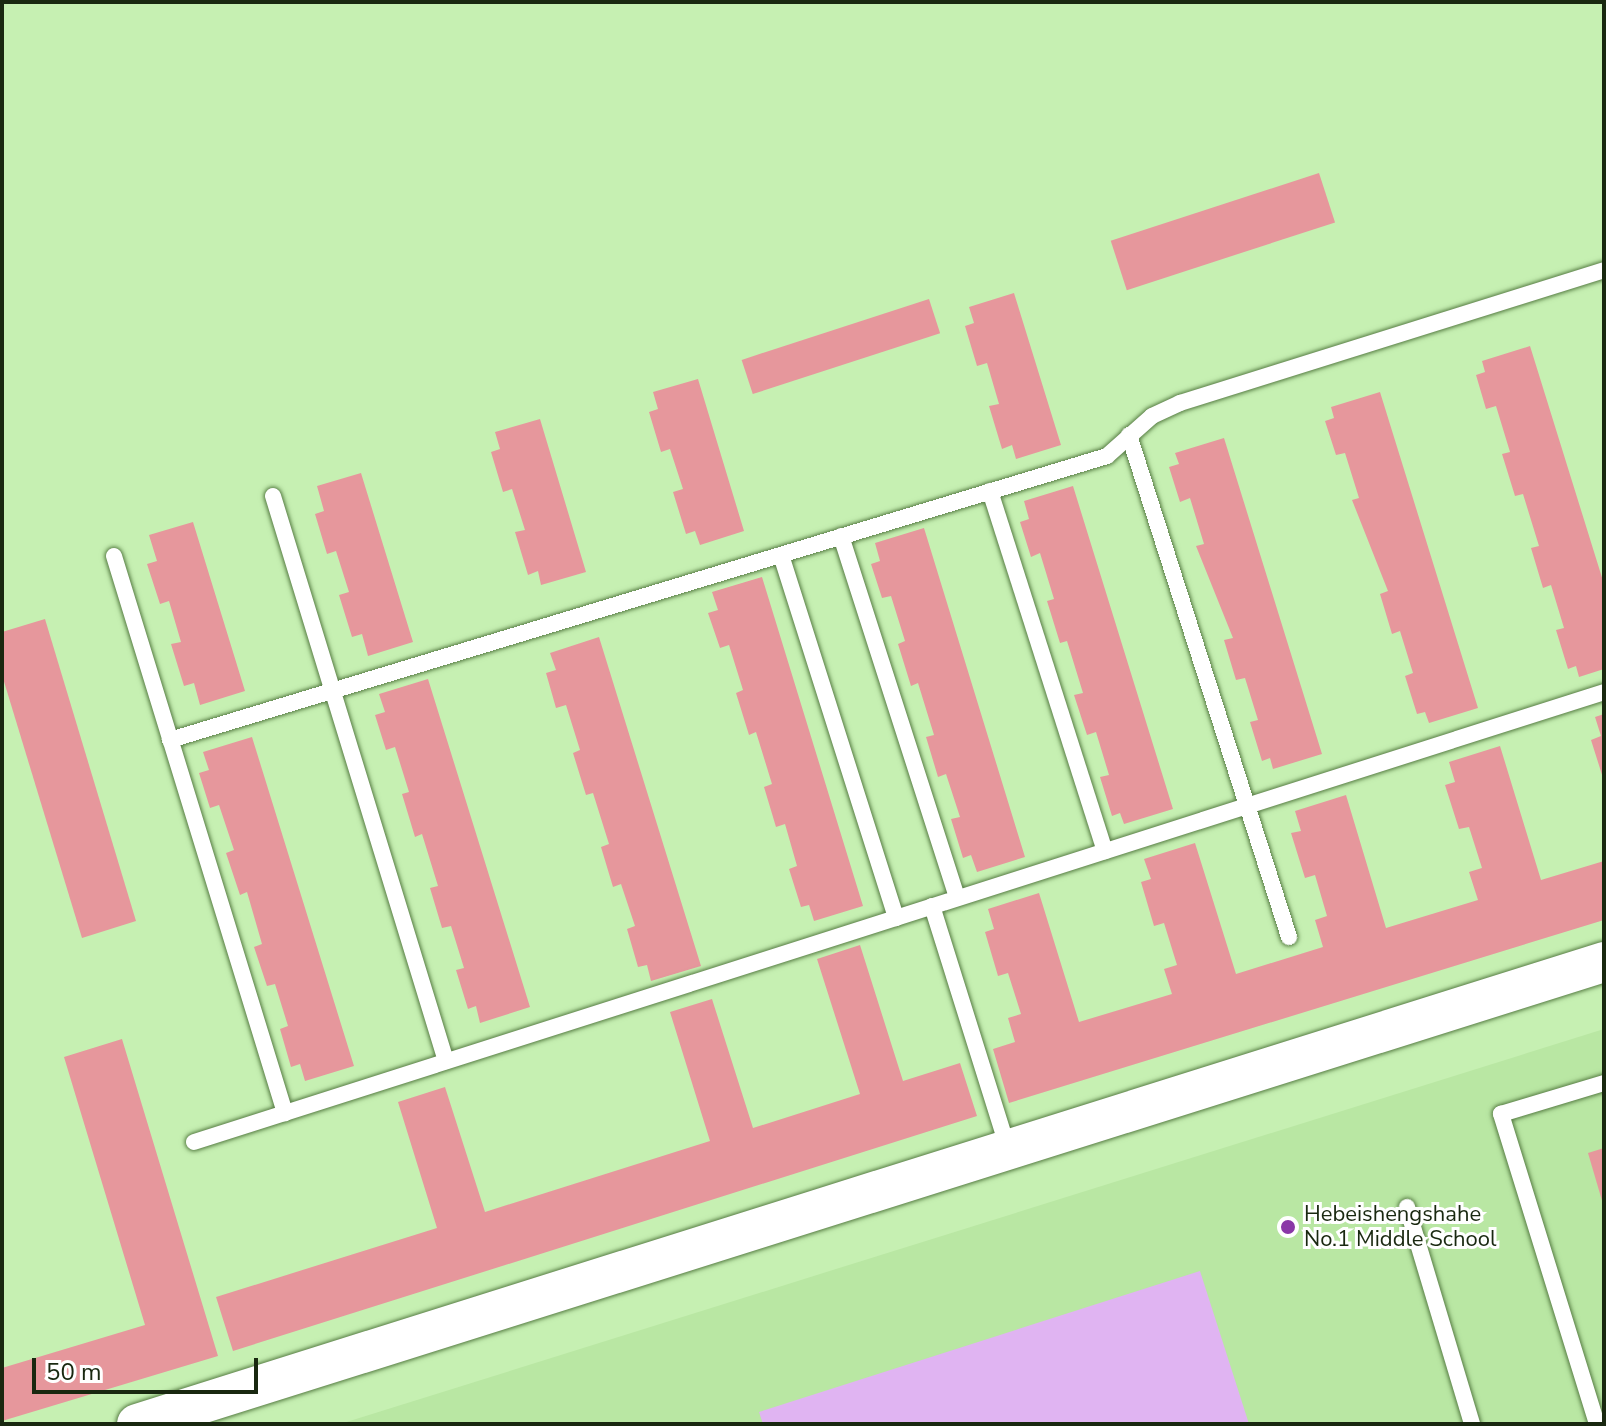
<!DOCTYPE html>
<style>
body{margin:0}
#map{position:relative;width:1606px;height:1426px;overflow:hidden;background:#c6f0b2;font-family:"Nunito Sans",sans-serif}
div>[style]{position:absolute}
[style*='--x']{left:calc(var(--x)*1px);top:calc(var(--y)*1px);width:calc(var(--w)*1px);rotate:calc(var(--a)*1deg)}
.built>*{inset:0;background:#b9e7a3}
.green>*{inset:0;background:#e0b4f2}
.building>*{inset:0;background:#e6979c;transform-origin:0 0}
.roads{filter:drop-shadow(0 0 2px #577d44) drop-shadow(0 0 2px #577d44)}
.service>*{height:16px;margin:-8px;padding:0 8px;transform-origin:8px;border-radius:8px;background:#fff}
.tertiary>*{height:40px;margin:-20px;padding:0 20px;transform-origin:20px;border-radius:20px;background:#fff}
.dots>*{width:22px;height:22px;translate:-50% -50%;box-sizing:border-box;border:4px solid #fff;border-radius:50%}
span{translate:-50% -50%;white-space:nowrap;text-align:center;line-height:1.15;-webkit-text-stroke:6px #fff;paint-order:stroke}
.poi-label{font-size:22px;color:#192810}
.left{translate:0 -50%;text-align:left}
.frame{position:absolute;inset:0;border:4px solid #192810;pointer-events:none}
.scale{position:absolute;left:32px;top:1358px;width:226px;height:36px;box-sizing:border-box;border:4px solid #192810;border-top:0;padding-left:10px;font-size:24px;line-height:28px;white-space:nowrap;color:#192810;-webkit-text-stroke:6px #fff;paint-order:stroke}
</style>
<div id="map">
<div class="built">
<i style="clip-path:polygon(1604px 1029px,1604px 1424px,340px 1424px)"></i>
</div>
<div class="green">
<i style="clip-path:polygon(1200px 1271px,1249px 1424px,763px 1424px,759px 1412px)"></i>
</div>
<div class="building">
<i style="left:1319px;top:173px;width:52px;height:219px;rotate:72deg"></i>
<i style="clip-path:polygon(1014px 293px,1061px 445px,1016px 459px,1012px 445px,1002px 449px,989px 406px,999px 404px,987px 363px,977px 366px,965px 326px,974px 323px,969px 307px)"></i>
<i style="left:929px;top:299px;width:36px;height:197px;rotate:72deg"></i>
<i style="clip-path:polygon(1530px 346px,1604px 584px,1604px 669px,1579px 677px,1576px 666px,1568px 669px,1556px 630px,1564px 628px,1551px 585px,1543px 588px,1531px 548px,1539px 546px,1523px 494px,1515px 496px,1502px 454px,1510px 452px,1496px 406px,1486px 409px,1476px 375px,1485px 372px,1482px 361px)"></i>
<i style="clip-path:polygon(698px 379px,744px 531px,700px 545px,695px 531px,686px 534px,673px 492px,683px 489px,670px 449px,661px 452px,649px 412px,658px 409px,653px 392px)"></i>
<i style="clip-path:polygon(1380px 392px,1478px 708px,1429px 723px,1425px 712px,1417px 714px,1405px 676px,1413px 673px,1400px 631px,1392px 634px,1380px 594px,1388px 591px,1352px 500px,1359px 498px,1345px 453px,1336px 455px,1325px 421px,1334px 418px,1331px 407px)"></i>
<i style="clip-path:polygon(540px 419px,586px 572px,541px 585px,538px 571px,528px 575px,515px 532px,525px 530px,512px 489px,503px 492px,491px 452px,500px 449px,495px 432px)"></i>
<i style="clip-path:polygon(1224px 438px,1322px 754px,1273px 769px,1270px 758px,1262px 761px,1250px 722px,1258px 720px,1245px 678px,1236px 680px,1224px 640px,1233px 638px,1196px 546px,1204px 544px,1190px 498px,1180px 502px,1169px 467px,1179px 464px,1175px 453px)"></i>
<i style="clip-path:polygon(361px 473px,413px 642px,368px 656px,362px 634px,352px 637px,339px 595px,349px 592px,336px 551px,327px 554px,315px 514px,324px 511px,317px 486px)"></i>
<i style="clip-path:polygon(1073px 486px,1173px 809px,1124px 824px,1120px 813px,1112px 816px,1100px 777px,1109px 775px,1096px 732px,1087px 735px,1074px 695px,1083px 693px,1067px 641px,1060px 643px,1047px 601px,1054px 599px,1040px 553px,1031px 557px,1020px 522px,1029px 519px,1024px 501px)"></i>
<i style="clip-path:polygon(193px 522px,245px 691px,200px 705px,194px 683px,184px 686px,171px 644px,181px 642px,169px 601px,160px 604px,147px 564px,157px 561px,149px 535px)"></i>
<i style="clip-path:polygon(924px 528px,1025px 857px,977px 872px,971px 855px,963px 858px,951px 819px,960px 817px,946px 774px,938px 777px,926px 737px,934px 735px,918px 683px,911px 686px,898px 644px,905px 641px,891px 596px,882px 598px,871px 564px,880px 561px,875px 543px)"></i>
<i style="clip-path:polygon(762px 577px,863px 906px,814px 921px,809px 905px,801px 907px,789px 869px,797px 866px,785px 824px,776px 827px,764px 787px,772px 784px,756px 732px,749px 735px,736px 693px,743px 690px,729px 645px,720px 648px,708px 613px,718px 610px,712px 592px)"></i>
<i style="clip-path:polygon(45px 619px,136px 921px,82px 938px,2px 675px,2px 632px)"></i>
<i style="clip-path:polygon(599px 637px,701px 966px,651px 981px,647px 965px,638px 967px,627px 929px,635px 926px,621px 884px,613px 887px,601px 847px,609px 844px,593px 793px,586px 795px,573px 753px,580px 750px,566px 705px,556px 708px,546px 673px,556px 670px,550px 653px)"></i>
<i style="clip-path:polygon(428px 679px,530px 1007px,480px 1023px,476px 1006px,468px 1009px,456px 970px,464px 968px,451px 926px,442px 928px,430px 888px,438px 886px,422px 834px,415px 837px,402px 794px,409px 792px,395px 747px,386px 750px,375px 715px,385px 712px,379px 694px)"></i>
<i style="clip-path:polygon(1604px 714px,1604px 778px,1603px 778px,1591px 740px,1601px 736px,1595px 717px)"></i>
<i style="clip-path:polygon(252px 737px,354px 1066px,305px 1081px,300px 1064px,291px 1067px,280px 1029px,288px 1026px,275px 984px,267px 986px,254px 947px,262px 944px,247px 892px,240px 895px,226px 853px,234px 850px,219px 805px,210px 808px,199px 773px,209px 770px,203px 752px)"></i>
<i style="clip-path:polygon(1500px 746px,1541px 880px,1604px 861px,1604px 920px,1009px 1103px,993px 1049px,1015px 1042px,1008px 1018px,1021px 1014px,1008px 973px,998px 976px,985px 932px,994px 929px,988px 909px,1039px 893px,1079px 1022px,1172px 994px,1164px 969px,1177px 965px,1164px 923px,1154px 926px,1141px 882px,1151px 879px,1144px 859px,1195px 843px,1236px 974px,1323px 947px,1315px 920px,1327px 916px,1315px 875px,1305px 878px,1291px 833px,1301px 831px,1295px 811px,1346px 795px,1386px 928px,1478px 900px,1469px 872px,1482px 868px,1469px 827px,1459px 829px,1445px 785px,1455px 782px,1449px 762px)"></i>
<i style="clip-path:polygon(860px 945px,903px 1081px,960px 1063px,977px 1116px,233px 1351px,216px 1297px,437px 1228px,398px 1102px,445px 1087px,485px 1212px,710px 1141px,670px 1012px,712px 999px,753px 1128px,860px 1094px,817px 959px)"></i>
<i style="clip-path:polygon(122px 1039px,218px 1356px,2px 1421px,2px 1368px,145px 1325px,64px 1057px)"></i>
<i style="clip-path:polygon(1604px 1148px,1604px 1204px,1603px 1204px,1588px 1153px)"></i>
</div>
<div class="roads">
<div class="service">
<i style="--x:1129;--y:435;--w:527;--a:72.32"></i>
<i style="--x:990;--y:491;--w:378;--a:72.3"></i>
<i style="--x:273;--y:496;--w:591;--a:72.98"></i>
<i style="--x:841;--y:536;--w:380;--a:72.2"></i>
<i style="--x:781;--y:555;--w:381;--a:72.4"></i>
<i style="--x:114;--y:556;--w:583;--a:72.93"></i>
<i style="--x:170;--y:740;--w:979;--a:-16.86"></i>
<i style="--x:1107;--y:456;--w:60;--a:-41.6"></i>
<i style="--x:1152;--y:416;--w:31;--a:-25"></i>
<i style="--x:1180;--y:403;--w:444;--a:-17.4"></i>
<i style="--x:932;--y:906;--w:255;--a:72.6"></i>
<i style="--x:194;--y:1142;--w:1480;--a:-17.7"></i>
<i style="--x:1407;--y:1207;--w:227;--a:73.3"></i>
<i style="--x:1597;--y:1424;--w:325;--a:-107.2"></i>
<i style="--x:1501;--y:1114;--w:108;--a:-16.8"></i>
</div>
<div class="tertiary">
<i style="--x:137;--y:1424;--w:1538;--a:-17.48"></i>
</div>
</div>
<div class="dots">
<i style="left:1288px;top:1227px;background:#8a38a7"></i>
</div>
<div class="poi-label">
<span class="left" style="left:1304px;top:1227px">Hebeishengshahe<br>No.1 Middle School</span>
</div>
<div class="frame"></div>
<div class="scale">50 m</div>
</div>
